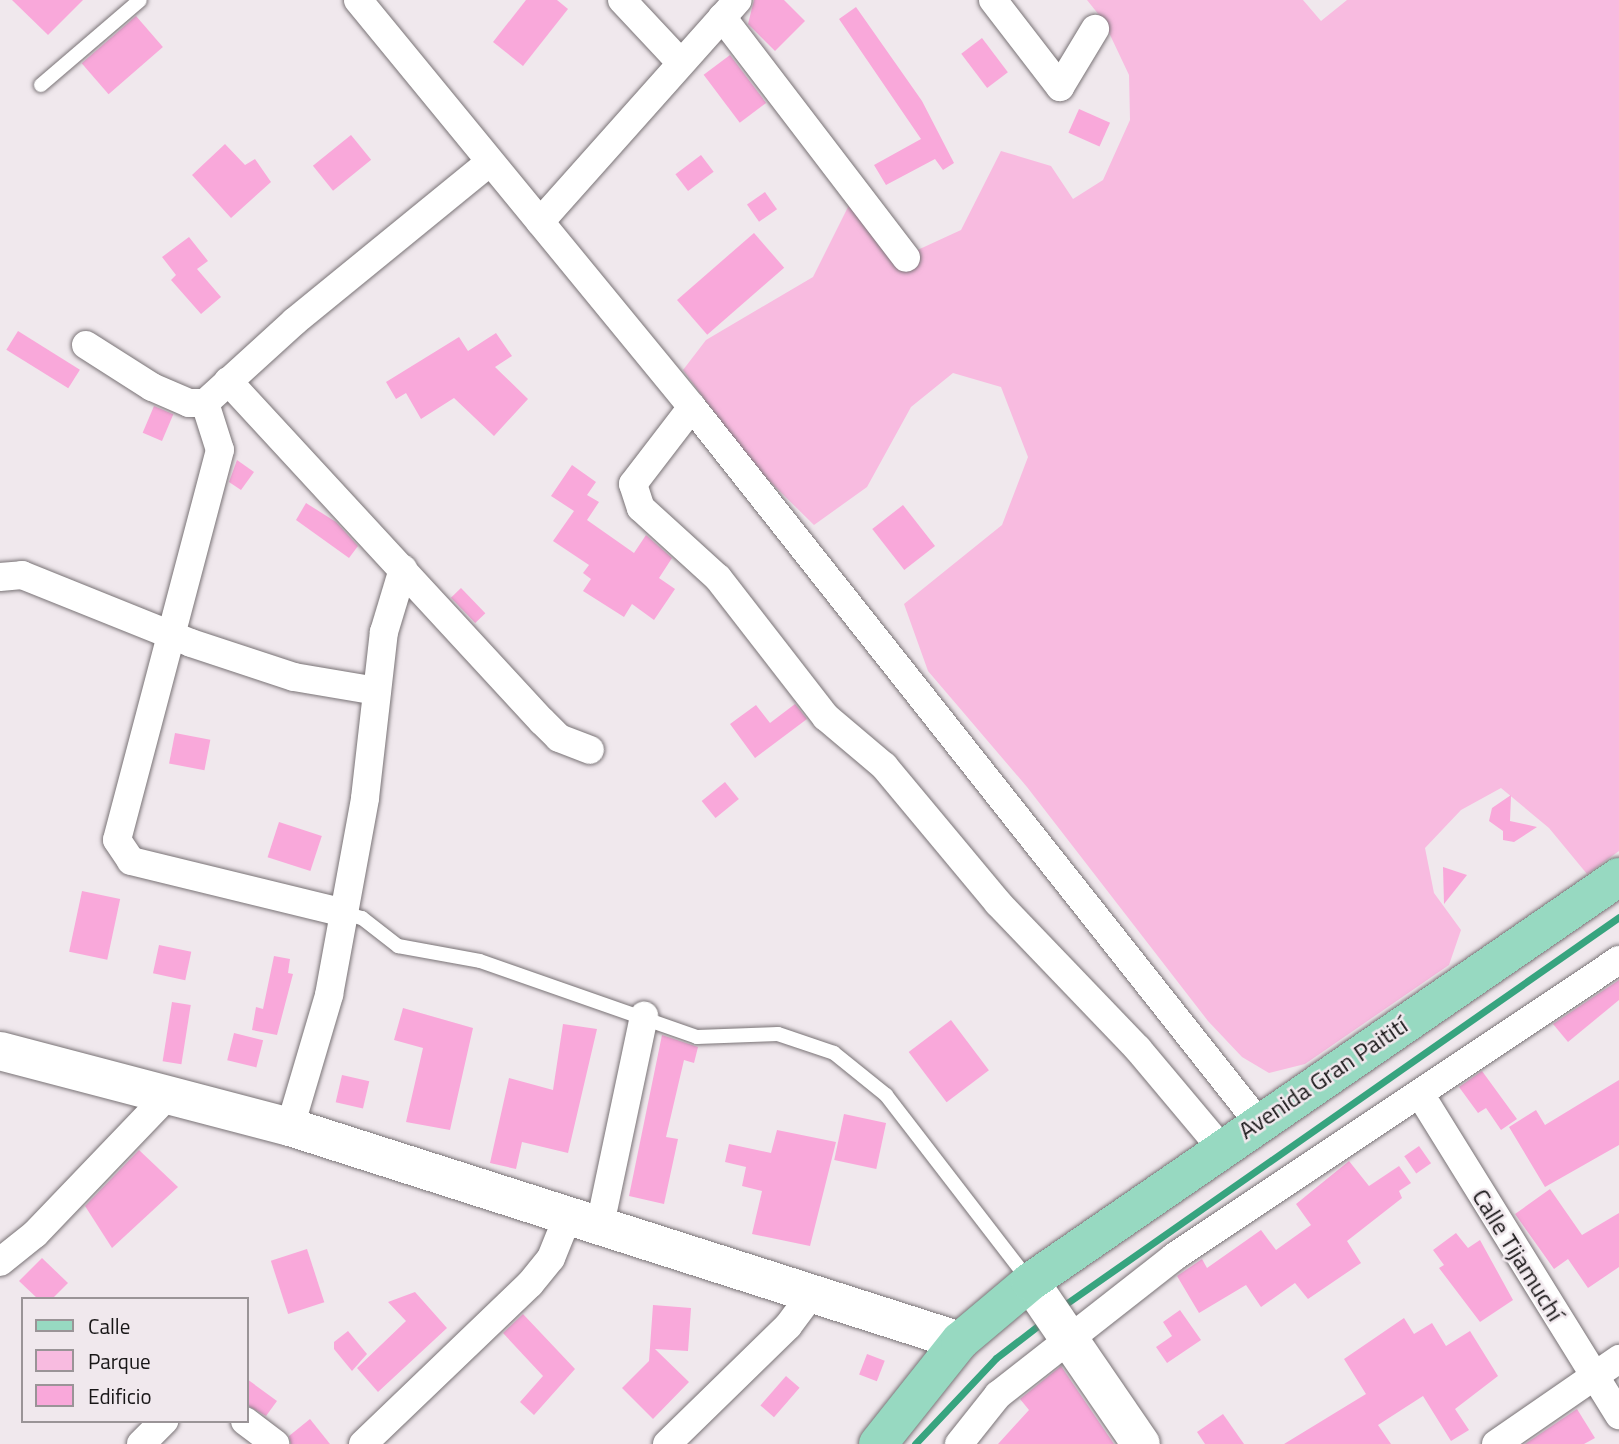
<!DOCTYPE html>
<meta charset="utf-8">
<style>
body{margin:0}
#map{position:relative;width:1619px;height:1444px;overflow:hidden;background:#f0e8ed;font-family:"Titillium Web",sans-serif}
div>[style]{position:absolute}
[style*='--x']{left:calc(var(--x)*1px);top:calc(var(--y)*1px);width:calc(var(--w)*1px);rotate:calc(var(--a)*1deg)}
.green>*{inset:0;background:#f8bbe0}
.stream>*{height:7px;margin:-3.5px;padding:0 3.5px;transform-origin:3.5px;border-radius:3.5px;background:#37a47f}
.building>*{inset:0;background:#f9a8da;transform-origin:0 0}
.roads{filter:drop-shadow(0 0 2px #797376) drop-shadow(0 0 2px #797376)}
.lane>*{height:14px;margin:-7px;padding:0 7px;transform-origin:7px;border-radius:7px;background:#fff}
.street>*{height:28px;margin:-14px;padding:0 14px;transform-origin:14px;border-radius:14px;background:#fff}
.secondary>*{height:38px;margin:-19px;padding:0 19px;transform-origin:19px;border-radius:19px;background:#fff}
.primary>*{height:38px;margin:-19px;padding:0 19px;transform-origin:19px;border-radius:19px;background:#97d9c1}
span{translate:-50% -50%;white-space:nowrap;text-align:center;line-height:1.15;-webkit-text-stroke:5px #f0e8ed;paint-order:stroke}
.street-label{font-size:24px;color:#181617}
.legend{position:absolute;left:21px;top:1297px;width:228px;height:126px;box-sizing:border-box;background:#f0e8ed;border:2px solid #9a9497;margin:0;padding:9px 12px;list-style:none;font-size:21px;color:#181617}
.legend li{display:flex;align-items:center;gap:14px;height:35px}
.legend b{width:35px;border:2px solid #9a9497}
</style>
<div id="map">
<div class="green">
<i style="clip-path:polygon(1087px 0,1303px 0,1321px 21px,1347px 0,1619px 0,1619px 851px,1587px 874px,1549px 828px,1501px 788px,1461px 810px,1425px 848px,1434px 893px,1461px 930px,1449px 965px,1305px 1064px,1269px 1073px,1242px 1057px,1208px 1021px,1027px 787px,928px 671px,904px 604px,1002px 525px,1028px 457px,1001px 387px,953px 373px,911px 407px,867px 487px,814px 525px,754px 466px,683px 370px,706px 340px,813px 277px,852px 199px,911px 253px,961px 230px,1001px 151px,1051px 166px,1073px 199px,1103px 180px,1130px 120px,1129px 75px,1103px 20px)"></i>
</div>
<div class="stream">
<i style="--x:1060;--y:1308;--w:682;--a:-34.97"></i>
<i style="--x:915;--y:1444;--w:118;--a:-46.7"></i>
<i style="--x:996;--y:1358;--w:59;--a:-37.5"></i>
</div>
<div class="building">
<i style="clip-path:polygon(12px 0,83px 0,48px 35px)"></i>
<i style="clip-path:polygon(526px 0,557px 0,568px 9px,523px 66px,493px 42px)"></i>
<i style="clip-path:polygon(754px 0,784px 0,805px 21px,775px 51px,748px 24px)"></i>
<i style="clip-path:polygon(856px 7px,922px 101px,954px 163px,943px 170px,935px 159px,886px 185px,874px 165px,921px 139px,839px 19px)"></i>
<i style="left:136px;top:16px;width:41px;height:72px;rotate:49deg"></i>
<i style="left:982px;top:38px;width:43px;height:26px;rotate:53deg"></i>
<i style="left:730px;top:55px;width:60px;height:33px;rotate:53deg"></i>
<i style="left:1079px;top:109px;width:34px;height:26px;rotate:24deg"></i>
<i style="left:351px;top:135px;width:32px;height:49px;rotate:51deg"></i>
<i style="clip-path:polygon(225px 144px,245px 165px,255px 159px,271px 182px,231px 218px,192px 175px)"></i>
<i style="left:701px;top:155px;width:21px;height:32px;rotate:53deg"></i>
<i style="left:765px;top:192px;width:21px;height:22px;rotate:55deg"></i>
<i style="left:754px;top:233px;width:46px;height:102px;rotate:49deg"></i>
<i style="clip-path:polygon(189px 237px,208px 261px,197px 269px,221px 297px,201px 314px,171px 280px,176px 275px,162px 257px)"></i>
<i style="left:18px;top:331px;width:73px;height:22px;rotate:32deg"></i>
<i style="clip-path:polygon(496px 333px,512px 356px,495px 367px,528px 399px,494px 436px,454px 398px,421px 419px,406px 393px,396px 399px,386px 382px,459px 337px,468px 351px)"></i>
<i style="left:154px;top:406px;width:21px;height:29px;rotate:23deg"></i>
<i style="clip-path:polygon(237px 460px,254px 472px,241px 490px,229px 482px)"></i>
<i style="clip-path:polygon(572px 465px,596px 482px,587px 495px,599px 502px,587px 520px,634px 553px,646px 535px,672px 558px,659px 578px,675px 589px,654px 620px,632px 604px,624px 617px,583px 591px,591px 579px,583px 573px,589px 565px,553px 541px,574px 511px,551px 496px)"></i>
<i style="clip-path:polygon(306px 503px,336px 522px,358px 546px,349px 558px,296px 520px)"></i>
<i style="left:903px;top:505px;width:52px;height:39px;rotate:52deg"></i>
<i style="left:461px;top:588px;width:35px;height:14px;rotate:46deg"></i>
<i style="clip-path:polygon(795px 704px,807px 719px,755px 758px,730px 724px,756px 705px,770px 723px)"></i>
<i style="left:175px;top:733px;width:36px;height:31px;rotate:11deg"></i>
<i style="left:725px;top:782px;width:22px;height:30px;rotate:51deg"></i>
<i style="clip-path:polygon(1511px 795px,1510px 821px,1537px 827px,1514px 842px,1503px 840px,1503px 831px,1489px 821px,1492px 808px)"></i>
<i style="left:279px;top:822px;width:45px;height:37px;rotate:18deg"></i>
<i style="clip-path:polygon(1443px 867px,1467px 875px,1444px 904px)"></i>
<i style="left:82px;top:891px;width:39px;height:62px;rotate:12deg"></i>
<i style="left:159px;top:945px;width:33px;height:29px;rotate:12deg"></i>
<i style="clip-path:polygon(274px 956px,290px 959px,288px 973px,293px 974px,277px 1035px,252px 1030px,256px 1007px,263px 1009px)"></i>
<i style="clip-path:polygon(1619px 980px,1619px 1000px,1568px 1042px,1553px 1024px)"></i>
<i style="left:172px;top:1002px;width:19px;height:60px;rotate:9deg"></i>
<i style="clip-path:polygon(403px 1008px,473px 1028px,450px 1130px,406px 1122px,423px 1048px,394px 1040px)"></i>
<i style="left:951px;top:1020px;width:63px;height:53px;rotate:53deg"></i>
<i style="clip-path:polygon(563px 1024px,597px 1029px,568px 1153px,522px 1142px,516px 1169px,490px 1163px,509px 1078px,553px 1090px)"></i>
<i style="left:234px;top:1033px;width:30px;height:28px;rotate:14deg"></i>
<i style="clip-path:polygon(662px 1035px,698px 1047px,694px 1063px,684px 1060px,666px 1137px,678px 1139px,664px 1204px,629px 1196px)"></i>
<i style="clip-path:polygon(1482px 1071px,1517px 1119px,1501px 1130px,1486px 1108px,1478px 1113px,1459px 1087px)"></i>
<i style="left:342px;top:1075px;width:28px;height:28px;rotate:13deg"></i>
<i style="clip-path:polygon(1619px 1080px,1619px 1145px,1545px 1187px,1509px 1127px,1536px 1110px,1545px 1125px)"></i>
<i style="left:844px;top:1114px;width:43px;height:47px;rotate:12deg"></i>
<i style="clip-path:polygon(777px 1130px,836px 1142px,810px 1246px,752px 1234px,762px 1191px,742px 1186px,746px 1167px,725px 1162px,729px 1144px,771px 1153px)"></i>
<i style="left:1419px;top:1146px;width:21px;height:18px;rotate:55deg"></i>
<i style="clip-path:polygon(139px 1150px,178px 1187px,112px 1248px,85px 1206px)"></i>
<i style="clip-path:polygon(1349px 1161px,1369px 1186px,1399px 1166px,1411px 1183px,1399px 1191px,1402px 1198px,1347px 1241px,1361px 1263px,1308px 1299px,1295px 1283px,1261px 1307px,1246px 1285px,1199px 1313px,1177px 1276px,1202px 1259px,1207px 1268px,1261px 1230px,1276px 1250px,1311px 1225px,1296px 1204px)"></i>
<i style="clip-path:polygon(1550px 1189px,1582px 1235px,1619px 1213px,1619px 1267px,1588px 1288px,1568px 1259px,1554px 1269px,1515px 1214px)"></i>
<i style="clip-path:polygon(1456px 1233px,1468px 1248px,1480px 1240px,1513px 1300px,1480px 1322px,1439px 1268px,1444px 1265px,1433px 1250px)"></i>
<i style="left:307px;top:1249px;width:56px;height:38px;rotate:72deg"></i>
<i style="clip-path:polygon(42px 1258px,68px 1283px,52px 1299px,38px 1299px,19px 1281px)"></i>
<i style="clip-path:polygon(415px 1292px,447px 1328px,378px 1392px,357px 1368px,406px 1321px,388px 1302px)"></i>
<i style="clip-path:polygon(653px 1305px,691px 1308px,688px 1351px,655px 1349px,689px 1382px,653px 1419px,622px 1388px,649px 1361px)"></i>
<i style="clip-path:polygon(1180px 1310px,1201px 1340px,1167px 1363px,1156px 1347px,1172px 1336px,1163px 1322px)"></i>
<i style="clip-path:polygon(523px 1314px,575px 1369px,534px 1415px,520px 1402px,543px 1376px,503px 1333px)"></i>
<i style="clip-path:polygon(1404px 1318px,1414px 1334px,1432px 1323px,1446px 1346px,1470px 1331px,1498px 1376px,1455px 1409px,1469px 1430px,1451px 1441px,1423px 1396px,1378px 1425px,1391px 1444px,1284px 1444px,1366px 1394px,1344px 1359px)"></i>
<i style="clip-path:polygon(348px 1331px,367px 1354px,352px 1371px,334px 1349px,334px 1342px)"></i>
<i style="left:867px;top:1354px;width:19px;height:22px;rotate:21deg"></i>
<i style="clip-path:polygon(1061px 1366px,1114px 1444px,998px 1444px,1029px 1410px,1020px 1399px)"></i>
<i style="left:786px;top:1376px;width:18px;height:39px;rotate:41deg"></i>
<i style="clip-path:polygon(247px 1379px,277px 1401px,266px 1416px,247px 1405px)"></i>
<i style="clip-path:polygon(1577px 1409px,1595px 1438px,1584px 1444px,1525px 1444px)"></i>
<i style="clip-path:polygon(1223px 1414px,1244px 1444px,1205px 1444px,1197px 1432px)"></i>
<i style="clip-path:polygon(310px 1419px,330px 1444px,291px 1444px,289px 1436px)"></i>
</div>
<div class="roads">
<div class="lane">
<i style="--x:41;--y:85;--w:130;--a:-40.6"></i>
<i style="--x:344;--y:913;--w:19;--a:16"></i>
<i style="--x:362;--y:918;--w:46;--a:37.9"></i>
<i style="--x:398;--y:946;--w:83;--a:10.4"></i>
<i style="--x:480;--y:961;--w:230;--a:19.3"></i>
<i style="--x:697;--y:1037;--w:81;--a:-2.1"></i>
<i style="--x:778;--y:1034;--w:59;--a:18.7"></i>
<i style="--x:834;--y:1053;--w:67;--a:38.9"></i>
<i style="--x:886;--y:1095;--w:236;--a:52.4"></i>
</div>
<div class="street">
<i style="--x:358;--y:0;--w:527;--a:50.63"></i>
<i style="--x:692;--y:407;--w:912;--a:51.63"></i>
<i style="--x:622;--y:0;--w:86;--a:46.9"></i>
<i style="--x:993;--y:0;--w:110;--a:52.4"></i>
<i style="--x:1060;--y:87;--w:68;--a:-58.9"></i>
<i style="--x:722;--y:17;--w:303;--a:52.6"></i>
<i style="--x:540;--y:222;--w:297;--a:-48.3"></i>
<i style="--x:86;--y:345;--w:78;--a:32.5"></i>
<i style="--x:152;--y:387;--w:40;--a:23.4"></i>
<i style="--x:189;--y:403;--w:16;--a:0"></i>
<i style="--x:205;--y:403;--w:122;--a:-42.3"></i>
<i style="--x:295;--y:321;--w:250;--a:-39.2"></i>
<i style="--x:228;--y:381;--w:463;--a:47.3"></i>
<i style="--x:542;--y:721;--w:24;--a:45"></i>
<i style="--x:559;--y:738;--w:33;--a:21"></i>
<i style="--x:205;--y:403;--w:49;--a:72.3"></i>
<i style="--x:220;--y:450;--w:403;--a:104.8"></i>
<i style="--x:117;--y:840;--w:25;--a:56"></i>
<i style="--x:131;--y:861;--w:219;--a:13.7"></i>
<i style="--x:692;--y:407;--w:97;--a:127.5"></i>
<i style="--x:633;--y:484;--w:25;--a:72"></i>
<i style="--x:641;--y:508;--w:104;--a:42.3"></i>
<i style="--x:718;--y:578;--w:176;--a:52.2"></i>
<i style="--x:826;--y:717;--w:76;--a:40.2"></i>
<i style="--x:884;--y:766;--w:178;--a:50.2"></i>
<i style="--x:998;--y:903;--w:202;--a:46.2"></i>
<i style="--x:1138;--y:1049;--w:129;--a:50"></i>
<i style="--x:0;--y:577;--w:22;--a:-5"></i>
<i style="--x:22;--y:575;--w:182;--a:21.9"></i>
<i style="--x:191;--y:643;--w:108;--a:18.3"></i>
<i style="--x:294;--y:677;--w:84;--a:9.6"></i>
<i style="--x:1420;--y:1094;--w:378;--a:58.2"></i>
<i style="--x:290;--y:1127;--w:138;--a:-73.5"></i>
<i style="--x:329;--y:995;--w:200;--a:-79.6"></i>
<i style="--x:365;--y:798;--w:167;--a:-83.5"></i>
<i style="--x:384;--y:632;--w:66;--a:-73.2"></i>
<i style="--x:600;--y:1225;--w:214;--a:-78.1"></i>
<i style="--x:0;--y:1262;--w:45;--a:-38.7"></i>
<i style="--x:35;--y:1234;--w:197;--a:-46.2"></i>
<i style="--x:245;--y:1421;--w:38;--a:37"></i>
<i style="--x:141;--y:1444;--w:33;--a:-45"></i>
<i style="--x:363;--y:1444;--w:231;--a:-43.8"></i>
<i style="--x:530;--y:1284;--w:33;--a:-51"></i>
<i style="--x:551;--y:1258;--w:45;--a:-68"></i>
<i style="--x:667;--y:1444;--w:169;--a:-44.3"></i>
<i style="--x:788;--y:1326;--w:44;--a:-53.4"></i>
<i style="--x:959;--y:1444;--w:63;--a:-51.5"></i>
<i style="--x:998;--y:1395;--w:224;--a:-38.1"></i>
<i style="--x:1174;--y:1257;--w:535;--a:-33.72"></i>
<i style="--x:1496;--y:1444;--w:150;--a:-34.6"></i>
</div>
<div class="secondary">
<i style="--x:0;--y:1051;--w:300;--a:14.7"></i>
<i style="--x:290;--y:1127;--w:703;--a:17.71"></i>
<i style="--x:1030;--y:1282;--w:196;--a:55.6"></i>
</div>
<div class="primary">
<i style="--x:878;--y:1444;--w:132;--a:-51.5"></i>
<i style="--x:960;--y:1341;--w:92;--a:-40.1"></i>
<i style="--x:1030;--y:1282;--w:715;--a:-34.51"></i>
</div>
</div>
<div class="street-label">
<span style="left:1323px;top:1078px;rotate:-34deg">Avenida Gran Paitití</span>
<span style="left:1518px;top:1255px;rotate:58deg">Calle Tijamuchí</span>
</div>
<ul class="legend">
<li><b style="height:9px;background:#97d9c1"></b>Calle</li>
<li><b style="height:19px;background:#f8bbe0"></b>Parque</li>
<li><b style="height:19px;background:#f9a8da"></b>Edificio</li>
</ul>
</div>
